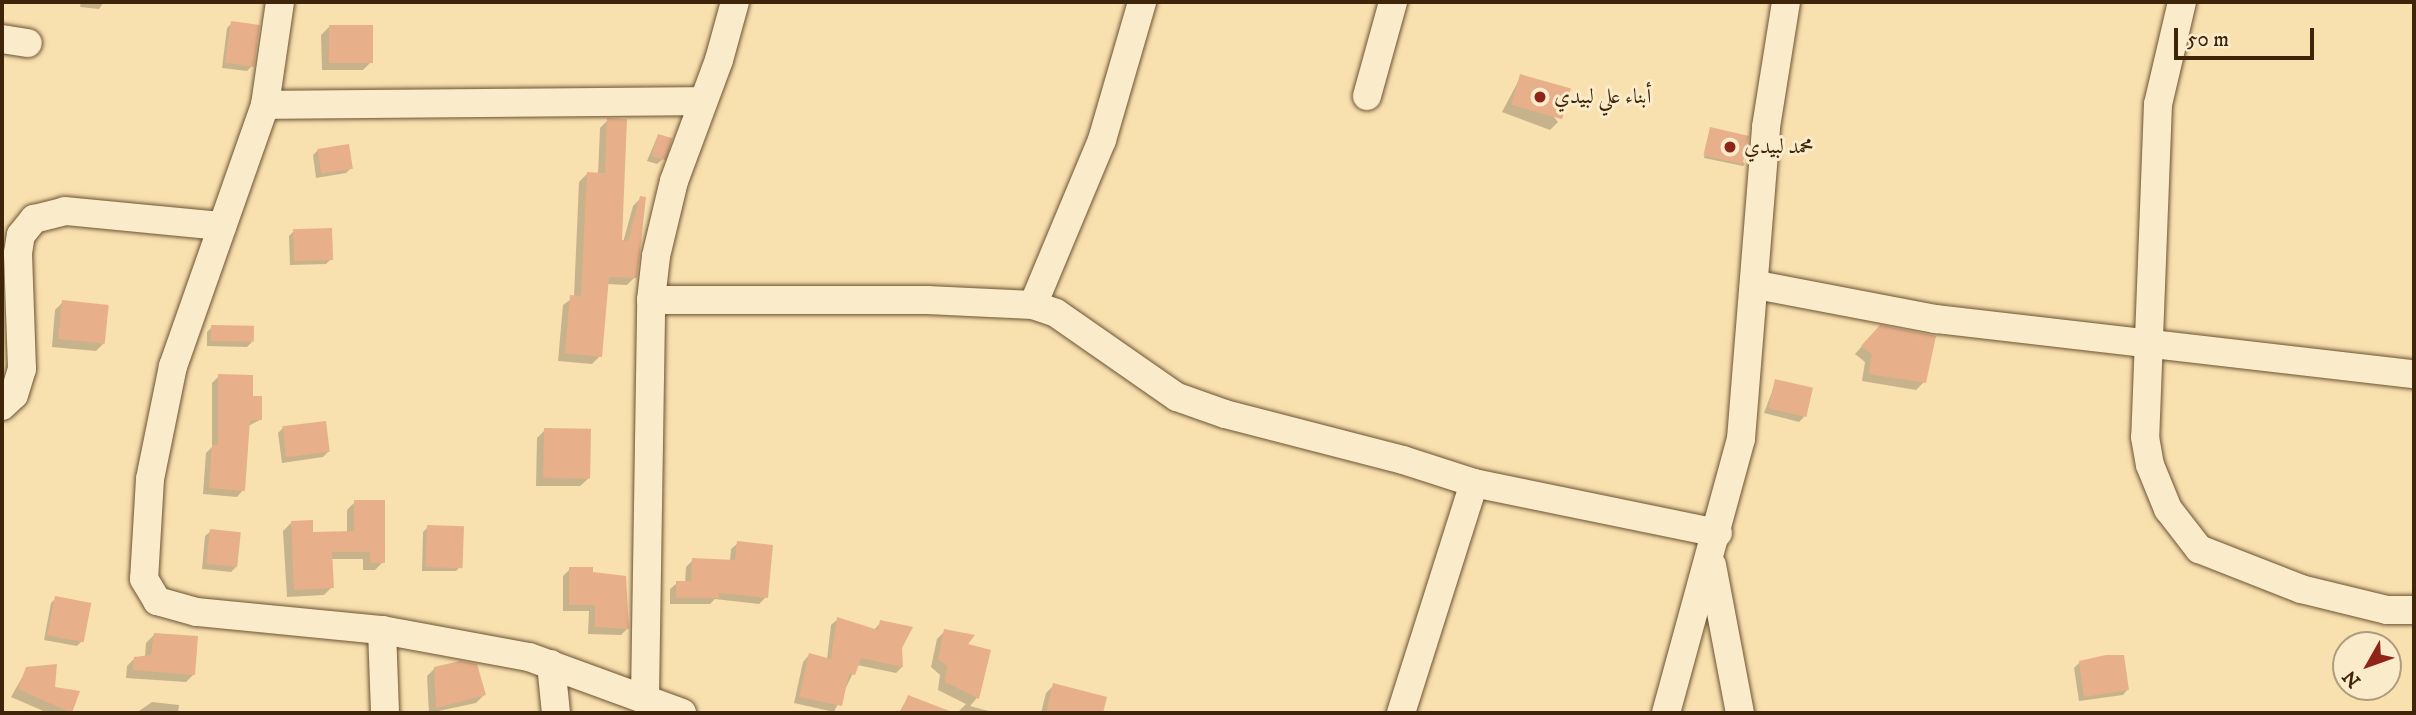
<!DOCTYPE html>
<meta charset="utf-8">
<style>
body{margin:0}
#map{position:relative;width:2416px;height:715px;overflow:hidden;background:#f8e0af;font-family:"IM FELL DW Pica",Amiri,serif}
div>[style]{position:absolute}
[style*='--x']{left:calc(var(--x)*1px);top:calc(var(--y)*1px);width:calc(var(--w)*1px);rotate:calc(var(--a)*1deg)}
.shadow>*{inset:0;background:#0003}
.building>*{inset:0;background:#e7b08a;transform-origin:0 0}
.roads{filter:drop-shadow(0 0 2px #6c5332) drop-shadow(0 0 2px #6c5332)}
.minor>*{height:28px;margin:-14px;padding:0 14px;transform-origin:14px;border-radius:14px;background:#faebcb}
.dots>*{width:19px;height:19px;translate:-50% -50%;box-sizing:border-box;border:4px solid #faebcb;border-radius:50%}
span{translate:-50% -50%;white-space:nowrap;text-align:center;line-height:1.15;-webkit-text-stroke:6px #faebcb;paint-order:stroke}
.poi-label{font-size:21px;color:#3e2409}
.left{translate:0 -50%;text-align:left}
.frame{position:absolute;inset:0;border:4px solid #3e2409;pointer-events:none}
.north{position:absolute;left:2332px;top:631px;width:70px;height:70px;box-sizing:border-box;background:#faebcb;border:2px solid #af9b7d;border-radius:50%;rotate:230deg;font-size:19px;font-weight:700;line-height:28px;text-align:center;color:#3e2409}
.north::after{content:'';display:block;margin:auto;width:24px;height:32px;background:#8f2418;clip-path:polygon(50% 0,100% 100%,50% 72%,0 100%)}
.scale{position:absolute;left:2174px;top:28px;width:140px;height:32px;box-sizing:border-box;border:4px solid #3e2409;border-top:0;padding-left:9px;font-size:21px;line-height:24px;white-space:nowrap;color:#3e2409;-webkit-text-stroke:5px #faebcb;paint-order:stroke}
</style>
<div id="map">
<div class="shadow">
<i style="clip-path:polygon(81px 2px,104px 2px,99px 9px,80px 7px)"></i>
<i style="clip-path:polygon(232px 23px,252px 66px,247px 71px,222px 68px,227px 28px)"></i>
<i style="clip-path:polygon(329px 27px,371px 62px,363px 70px,322px 70px,321px 35px)"></i>
<i style="clip-path:polygon(1521px 76px,1558px 122px,1550px 130px,1502px 112px)"></i>
<i style="clip-path:polygon(608px 120px,622px 246px,633px 206px,641px 198px,635px 277px,627px 285px,607px 284px,600px 356px,592px 364px,558px 361px,563px 305px,574px 297px,579px 182px,587px 174px,598px 174px,600px 128px)"></i>
<i style="clip-path:polygon(1710px 129px,1745px 164px,1743px 166px,1704px 158px)"></i>
<i style="clip-path:polygon(658px 135px,663px 159px,657px 164px,647px 161px)"></i>
<i style="clip-path:polygon(318px 150px,351px 168px,346px 173px,316px 178px,313px 155px)"></i>
<i style="clip-path:polygon(294px 231px,331px 259px,326px 264px,290px 265px,289px 236px)"></i>
<i style="clip-path:polygon(63px 302px,104px 343px,96px 351px,52px 347px,55px 310px)"></i>
<i style="clip-path:polygon(212px 327px,252px 342px,247px 347px,207px 346px,207px 332px)"></i>
<i style="clip-path:polygon(1872px 335px,1924px 382px,1916px 390px,1862px 381px,1865px 362px,1855px 354px)"></i>
<i style="clip-path:polygon(219px 376px,251px 397px,260px 420px,248px 426px,243px 490px,237px 497px,203px 494px,206px 453px,212px 447px,212px 383px)"></i>
<i style="clip-path:polygon(1776px 381px,1804px 417px,1799px 422px,1764px 413px)"></i>
<i style="clip-path:polygon(283px 428px,328px 452px,323px 457px,282px 463px,278px 433px)"></i>
<i style="clip-path:polygon(545px 430px,588px 479px,580px 486px,536px 486px,537px 438px)"></i>
<i style="clip-path:polygon(355px 502px,383px 562px,375px 570px,363px 570px,363px 559px,330px 559px,332px 587px,324px 595px,287px 597px,283px 531px,291px 523px,312px 534px,347px 533px,347px 510px)"></i>
<i style="clip-path:polygon(428px 527px,461px 566px,456px 571px,422px 571px,423px 532px)"></i>
<i style="clip-path:polygon(211px 531px,236px 567px,231px 572px,202px 569px,205px 536px)"></i>
<i style="clip-path:polygon(738px 543px,766px 597px,759px 604px,715px 599px,710px 604px,670px 604px,670px 589px,677px 583px,685px 583px,686px 567px,693px 560px,730px 561px,731px 549px)"></i>
<i style="clip-path:polygon(570px 569px,591px 573px,628px 628px,621px 635px,588px 634px,589px 611px,563px 611px,563px 576px)"></i>
<i style="clip-path:polygon(56px 598px,82px 641px,77px 646px,44px 640px,51px 603px)"></i>
<i style="clip-path:polygon(838px 619px,874px 630px,881px 622px,900px 648px,902px 667px,896px 673px,857px 665px,834px 712px,794px 703px,803px 662px,809px 655px,827px 659px,831px 625px)"></i>
<i style="clip-path:polygon(945px 631px,965px 645px,988px 651px,977px 698px,970px 706px,996px 713px,957px 713px,966px 704px,938px 690px,940px 675px,931px 667px,937px 639px)"></i>
<i style="clip-path:polygon(154px 635px,194px 674px,186px 682px,126px 678px,127px 666px,135px 658px,145px 657px,146px 643px)"></i>
<i style="clip-path:polygon(2079px 663px,2128px 689px,2123px 695px,2079px 701px,2074px 668px)"></i>
<i style="clip-path:polygon(435px 668px,484px 695px,476px 703px,429px 713px,427px 676px)"></i>
<i style="clip-path:polygon(27px 669px,53px 689px,69px 713px,48px 713px,11px 697px)"></i>
<i style="clip-path:polygon(1054px 685px,1104px 698px,1100px 713px,1041px 713px,1046px 693px)"></i>
<i style="clip-path:polygon(908px 697px,930px 706px,927px 713px,899px 713px)"></i>
<i style="clip-path:polygon(152px 702px,179px 705px,178px 713px,136px 713px)"></i>
<i style="clip-path:polygon(582px 711px,597px 711px,597px 713px,579px 713px)"></i>
</div>
<div class="building">
<i style="left:231px;top:21px;width:29px;height:42px;rotate:8deg"></i>
<i style="left:329px;top:25px;width:44px;height:38px"></i>
<i style="left:1520px;top:74px;width:53px;height:32px;rotate:16deg"></i>
<i style="clip-path:polygon(607px 118px,627px 119px,622px 240px,628px 241px,640px 196px,646px 197px,637px 278px,609px 277px,602px 357px,565px 353px,570px 295px,581px 296px,587px 172px,605px 173px)"></i>
<i style="left:1710px;top:127px;width:40px;height:29px;rotate:13deg"></i>
<i style="left:658px;top:134px;width:15px;height:23px;rotate:16deg"></i>
<i style="left:349px;top:144px;width:25px;height:32px;rotate:81deg"></i>
<i style="left:332px;top:228px;width:32px;height:39px;rotate:88deg"></i>
<i style="left:62px;top:300px;width:47px;height:39px;rotate:6deg"></i>
<i style="left:211px;top:325px;width:43px;height:16px;rotate:1deg"></i>
<i style="clip-path:polygon(1880px 325px,1936px 336px,1926px 383px,1869px 374px,1872px 354px,1861px 346px)"></i>
<i style="clip-path:polygon(218px 374px,253px 375px,253px 396px,262px 396px,262px 420px,250px 420px,245px 491px,209px 488px,212px 445px,218px 445px)"></i>
<i style="left:1775px;top:379px;width:39px;height:30px;rotate:13deg"></i>
<i style="left:326px;top:421px;width:31px;height:44px;rotate:83deg"></i>
<i style="left:544px;top:428px;width:47px;height:50px;rotate:1deg"></i>
<i style="clip-path:polygon(354px 500px,385px 500px,385px 563px,370px 563px,370px 552px,332px 552px,334px 588px,294px 590px,291px 521px,313px 520px,313px 532px,354px 531px)"></i>
<i style="left:427px;top:525px;width:37px;height:42px;rotate:2deg"></i>
<i style="left:210px;top:529px;width:31px;height:35px;rotate:6deg"></i>
<i style="clip-path:polygon(737px 541px,773px 545px,768px 598px,719px 593px,719px 598px,676px 598px,676px 581px,691px 581px,692px 558px,735px 560px)"></i>
<i style="clip-path:polygon(569px 567px,593px 567px,593px 572px,626px 576px,629px 629px,595px 627px,595px 605px,569px 605px)"></i>
<i style="left:55px;top:596px;width:37px;height:40px;rotate:11deg"></i>
<i style="clip-path:polygon(837px 617px,878px 630px,880px 620px,913px 627px,902px 648px,903px 667px,861px 658px,855px 675px,849px 674px,842px 706px,799px 697px,809px 653px,831px 659px)"></i>
<i style="clip-path:polygon(944px 629px,975px 635px,968px 644px,991px 650px,979px 699px,945px 682px,947px 666px,938px 659px)"></i>
<i style="clip-path:polygon(154px 633px,198px 636px,195px 675px,133px 670px,134px 657px,151px 655px)"></i>
<i style="clip-path:polygon(2106px 655px,2124px 655px,2129px 690px,2084px 697px,2079px 661px)"></i>
<i style="clip-path:polygon(460px 661px,477px 664px,486px 695px,436px 708px,434px 667px)"></i>
<i style="clip-path:polygon(57px 664px,55px 687px,80px 691px,72px 713px,18px 689px,26px 667px)"></i>
<i style="clip-path:polygon(1053px 683px,1107px 697px,1103px 713px,1046px 713px)"></i>
<i style="clip-path:polygon(908px 695px,952px 712px,952px 713px,901px 713px)"></i>
</div>
<div class="roads">
<div class="minor">
<i style="--x:280;--y:2;--w:104;--a:98.3"></i>
<i style="--x:265;--y:105;--w:277;--a:109.4"></i>
<i style="--x:173;--y:366;--w:115;--a:101.5"></i>
<i style="--x:150;--y:479;--w:100;--a:93.4"></i>
<i style="--x:144;--y:579;--w:26;--a:59"></i>
<i style="--x:157;--y:601;--w:41;--a:15.4"></i>
<i style="--x:197;--y:612;--w:186;--a:5.6"></i>
<i style="--x:382;--y:630;--w:83;--a:87.9"></i>
<i style="--x:2182;--y:2;--w:105;--a:103.2"></i>
<i style="--x:2158;--y:104;--w:333;--a:92.2"></i>
<i style="--x:2145;--y:437;--w:28;--a:80"></i>
<i style="--x:2150;--y:465;--w:48;--a:67.8"></i>
<i style="--x:2168;--y:509;--w:51;--a:52.2"></i>
<i style="--x:2199;--y:549;--w:110;--a:21.4"></i>
<i style="--x:2301;--y:589;--w:89;--a:13.7"></i>
<i style="--x:2387;--y:610;--w:27;--a:0"></i>
<i style="--x:2;--y:39;--w:26;--a:9"></i>
<i style="--x:1367;--y:96;--w:98;--a:-74.5"></i>
<i style="--x:265;--y:105;--w:437;--a:-0.5"></i>
<i style="--x:1757;--y:285;--w:182;--a:10.8"></i>
<i style="--x:1936;--y:319;--w:481;--a:6.6"></i>
<i style="--x:651;--y:300;--w:276;--a:0"></i>
<i style="--x:927;--y:300;--w:106;--a:2.7"></i>
<i style="--x:1033;--y:305;--w:24;--a:19"></i>
<i style="--x:1056;--y:313;--w:147;--a:34.8"></i>
<i style="--x:1177;--y:397;--w:51;--a:19.5"></i>
<i style="--x:1225;--y:414;--w:184;--a:14.5"></i>
<i style="--x:1403;--y:460;--w:75;--a:17.9"></i>
<i style="--x:1474;--y:483;--w:249;--a:11.6"></i>
<i style="--x:1033;--y:305;--w:179;--a:-67.3"></i>
<i style="--x:1102;--y:140;--w:144;--a:-73.8"></i>
<i style="--x:2;--y:406;--w:16;--a:-43"></i>
<i style="--x:14;--y:395;--w:27;--a:-73"></i>
<i style="--x:22;--y:369;--w:116;--a:-92"></i>
<i style="--x:18;--y:253;--w:18;--a:-81"></i>
<i style="--x:21;--y:235;--w:21;--a:-51"></i>
<i style="--x:34;--y:219;--w:32;--a:-14"></i>
<i style="--x:65;--y:211;--w:158;--a:5.5"></i>
<i style="--x:1712;--y:565;--w:151;--a:79.3"></i>
<i style="--x:382;--y:630;--w:149;--a:10.4"></i>
<i style="--x:529;--y:657;--w:163;--a:20.1"></i>
<i style="--x:551;--y:664;--w:49;--a:84.2"></i>
<i style="--x:645;--y:697;--w:397;--a:-89.1"></i>
<i style="--x:651;--y:300;--w:44;--a:-83.5"></i>
<i style="--x:656;--y:256;--w:77;--a:-76.5"></i>
<i style="--x:674;--y:181;--w:129;--a:-69.6"></i>
<i style="--x:719;--y:60;--w:60;--a:-74.6"></i>
<i style="--x:1401;--y:713;--w:241;--a:-72.4"></i>
<i style="--x:1666;--y:713;--w:284;--a:-74.7"></i>
<i style="--x:1741;--y:439;--w:313;--a:-85.4"></i>
<i style="--x:1766;--y:127;--w:127;--a:-80.9"></i>
</div>
</div>
<div class="dots">
<i style="left:1540px;top:97px;background:#8f2418"></i>
<i style="left:1730px;top:147px;background:#8f2418"></i>
</div>
<div class="poi-label">
<span class="left" style="left:1554px;top:97px">أبناء علي لبيدي</span>
<span class="left" style="left:1744px;top:147px">محمد لبيدي</span>
</div>
<div class="frame"></div>
<div class="north">N</div>
<div class="scale">50 m</div>
</div>
